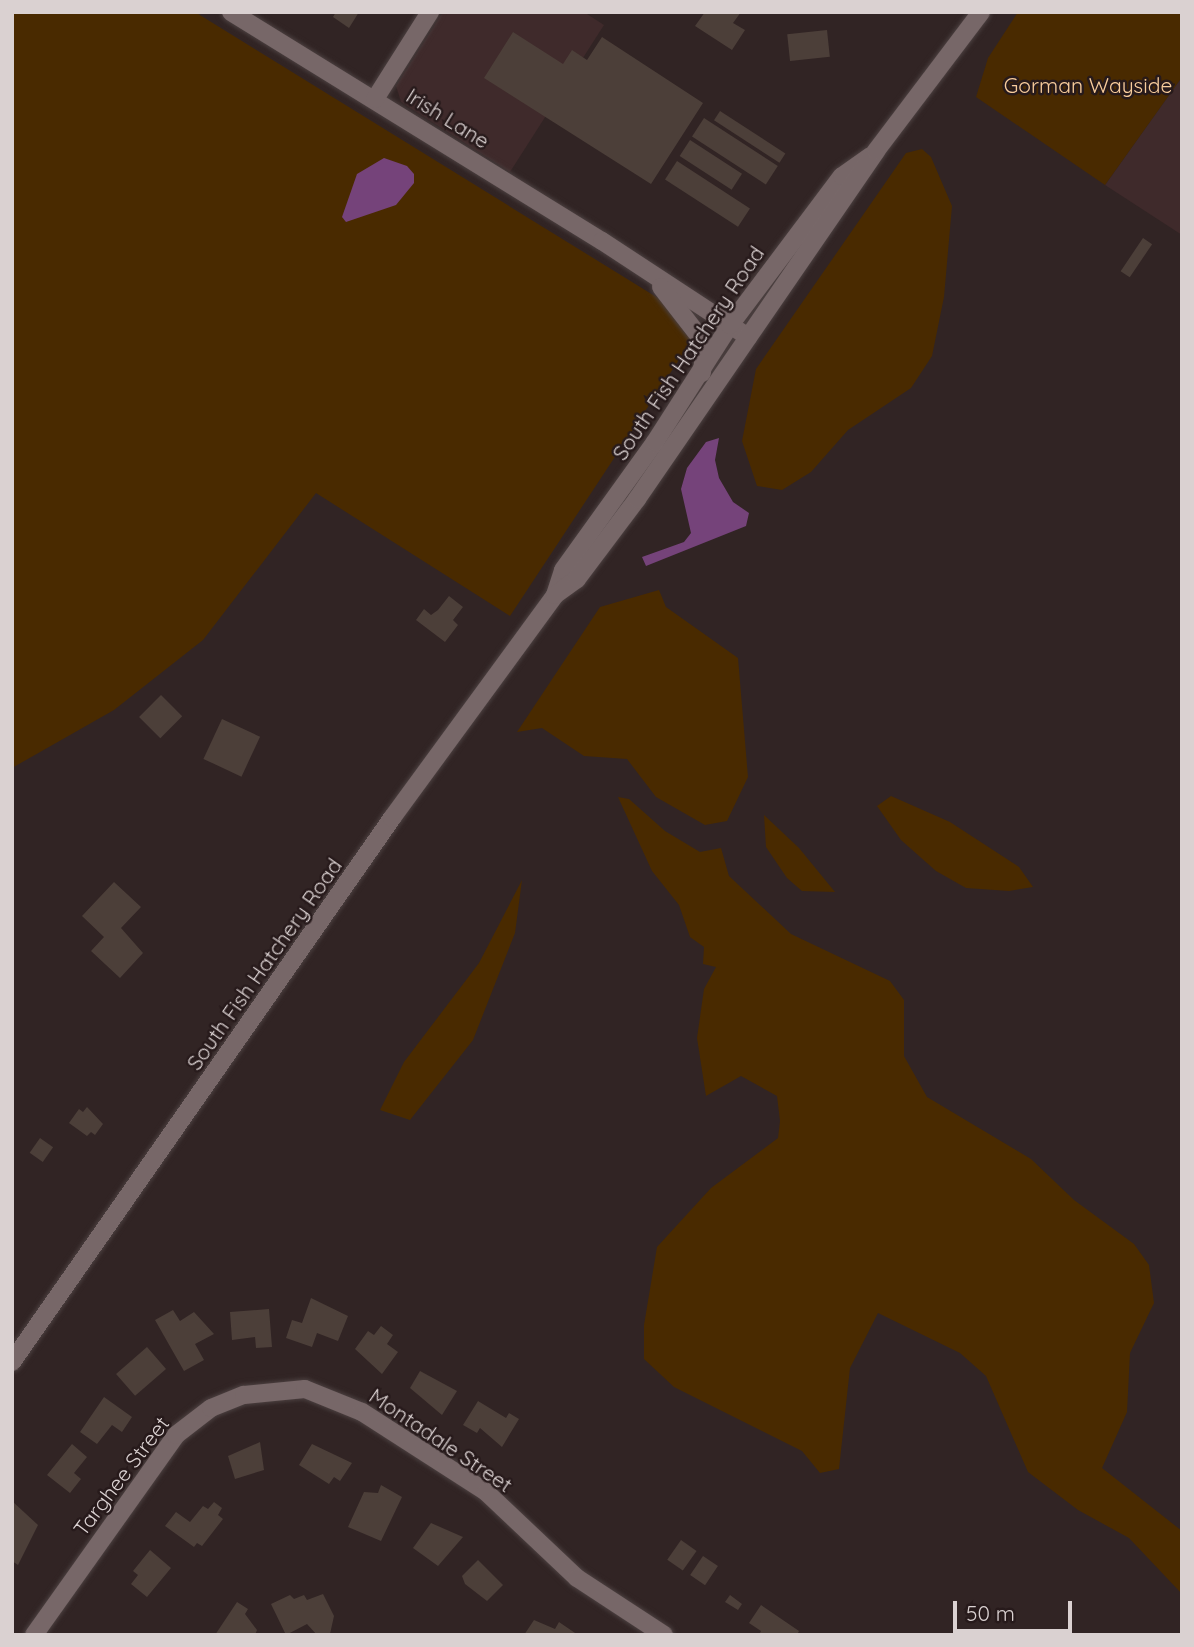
<!DOCTYPE html>
<style>
body{margin:0}
#map{position:relative;width:1194px;height:1647px;overflow:hidden;background:#312424;font-family:Quicksand,sans-serif}
div>[style]{position:absolute}
[style*='--x']{left:calc(var(--x)*1px);top:calc(var(--y)*1px);width:calc(var(--w)*1px);rotate:calc(var(--a)*1deg)}
.built>*{inset:0;background:#3f2a2b}
.green>*{inset:0;background:#492a00}
.water>*{inset:0;background:#75437a}
.building>*{inset:0;background:#4c3f39;transform-origin:0 0}
.roads{filter:drop-shadow(0 0 2px #4b4040) drop-shadow(0 0 2px #4b4040)}
.street>*{height:18px;margin:-9px;padding:0 9px;transform-origin:9px;border-radius:9px;background:#776768}
.secondary>*{height:18px;margin:-9px;padding:0 9px;transform-origin:9px;border-radius:9px;background:#776768}
span{translate:-50% -50%;white-space:nowrap;text-align:center;line-height:1.15;-webkit-text-stroke:5px #271a1b;paint-order:stroke}
.park-label{font-size:21px;color:#f9cd9c}
.street-label{font-size:21px;color:#dad1d1}
.frame{position:absolute;inset:0;border:14px solid #dad1d1;pointer-events:none}
.scale{position:absolute;left:953px;top:1601px;width:119px;height:32px;box-sizing:border-box;border:4px solid #dad1d1;border-top:0;padding-left:9px;font-size:21px;line-height:24px;white-space:nowrap;color:#dad1d1;-webkit-text-stroke:5px #271a1b;paint-order:stroke}
</style>
<div id="map">
<div class="built">
<i style="clip-path:polygon(443px 12px,584px 12px,604px 25px,510px 172px,401px 102px,396px 86px)"></i>
<i style="clip-path:polygon(1182px 77px,1182px 235px,1105px 185px)"></i>
</div>
<div class="green">
<i style="clip-path:polygon(12px 12px,195px 12px,666px 303px,692px 340px,510px 616px,316px 493px,203px 640px,114px 710px,12px 768px)"></i>
<i style="clip-path:polygon(1018px 12px,1182px 12px,1182px 77px,1105px 185px,976px 97px,988px 58px)"></i>
<i style="clip-path:polygon(922px 149px,931px 157px,952px 206px,944px 297px,932px 356px,911px 388px,848px 430px,811px 472px,782px 490px,757px 486px,742px 441px,756px 369px,906px 153px)"></i>
<i style="clip-path:polygon(659px 590px,666px 607px,738px 658px,748px 777px,727px 821px,705px 825px,656px 797px,627px 759px,584px 756px,542px 728px,517px 732px,600px 607px)"></i>
<i style="clip-path:polygon(891px 796px,950px 822px,1019px 867px,1033px 887px,1009px 891px,966px 888px,936px 871px,901px 840px,877px 806px)"></i>
<i style="clip-path:polygon(618px 797px,629px 799px,665px 831px,700px 852px,721px 848px,729px 876px,791px 934px,890px 981px,904px 1000px,904px 1056px,927px 1097px,1031px 1159px,1074px 1200px,1134px 1244px,1149px 1265px,1154px 1303px,1130px 1353px,1127px 1412px,1102px 1468px,1182px 1531px,1182px 1594px,1129px 1538px,1078px 1510px,1028px 1472px,986px 1376px,960px 1353px,878px 1313px,850px 1368px,839px 1469px,820px 1473px,802px 1451px,674px 1387px,644px 1359px,644px 1325px,657px 1247px,711px 1188px,778px 1138px,780px 1121px,777px 1096px,741px 1076px,706px 1096px,697px 1038px,704px 989px,716px 967px,703px 964px,704px 947px,690px 937px,679px 905px,652px 871px)"></i>
<i style="clip-path:polygon(764px 815px,799px 848px,835px 892px,802px 891px,787px 878px,766px 847px)"></i>
<i style="clip-path:polygon(522px 880px,515px 933px,473px 1040px,410px 1120px,380px 1110px,404px 1062px,479px 963px)"></i>
</div>
<div class="water">
<i style="clip-path:polygon(384px 158px,407px 166px,414px 174px,414px 183px,396px 205px,346px 222px,342px 217px,357px 174px)"></i>
<i style="clip-path:polygon(719px 438px,715px 460px,719px 478px,733px 502px,749px 513px,746px 526px,646px 566px,642px 557px,684px 542px,691px 533px,681px 489px,687px 468px,706px 442px)"></i>
</div>
<div class="building">
<i style="clip-path:polygon(336px 12px,359px 12px,349px 28px,333px 17px)"></i>
<i style="clip-path:polygon(705px 12px,741px 12px,733px 23px,745px 30px,732px 50px,695px 26px)"></i>
<i style="left:827px;top:30px;width:27px;height:40px;rotate:84deg"></i>
<i style="clip-path:polygon(513px 32px,563px 64px,572px 50px,587px 60px,602px 37px,703px 103px,651px 184px,484px 78px)"></i>
<i style="left:720px;top:111px;width:78px;height:11px;rotate:33deg"></i>
<i style="left:704px;top:118px;width:88px;height:22px;rotate:33deg"></i>
<i style="left:690px;top:140px;width:62px;height:19px;rotate:33deg"></i>
<i style="left:677px;top:161px;width:87px;height:22px;rotate:33deg"></i>
<i style="left:1143px;top:238px;width:11px;height:40px;rotate:34deg"></i>
<i style="clip-path:polygon(449px 596px,463px 607px,453px 620px,458px 625px,445px 642px,416px 620px,424px 609px,431px 615px,438px 610px)"></i>
<i style="left:161px;top:695px;width:30px;height:31px;rotate:45deg"></i>
<i style="left:222px;top:719px;width:42px;height:44px;rotate:25deg"></i>
<i style="clip-path:polygon(114px 882px,141px 907px,121px 928px,143px 953px,120px 978px,91px 951px,104px 937px,82px 916px)"></i>
<i style="clip-path:polygon(87px 1107px,103px 1124px,95px 1135px,91px 1132px,87px 1136px,69px 1123px,79px 1109px,83px 1112px)"></i>
<i style="left:40px;top:1138px;width:16px;height:18px;rotate:35deg"></i>
<i style="clip-path:polygon(311px 1298px,348px 1316px,338px 1341px,317px 1333px,312px 1347px,286px 1338px,292px 1320px,302px 1323px)"></i>
<i style="clip-path:polygon(269px 1309px,272px 1347px,256px 1348px,255px 1337px,232px 1340px,230px 1312px)"></i>
<i style="clip-path:polygon(173px 1310px,180px 1321px,194px 1312px,214px 1334px,195px 1344px,204px 1360px,184px 1371px,155px 1320px)"></i>
<i style="clip-path:polygon(381px 1326px,393px 1335px,387px 1344px,398px 1352px,382px 1374px,355px 1349px,368px 1331px,374px 1335px)"></i>
<i style="left:147px;top:1347px;width:29px;height:41px;rotate:49deg"></i>
<i style="clip-path:polygon(420px 1371px,457px 1391px,442px 1415px,410px 1388px)"></i>
<i style="clip-path:polygon(104px 1397px,132px 1417px,122px 1432px,112px 1425px,97px 1444px,80px 1432px)"></i>
<i style="clip-path:polygon(478px 1401px,506px 1418px,509px 1413px,519px 1419px,502px 1447px,480px 1428px,477px 1433px,463px 1425px)"></i>
<i style="clip-path:polygon(260px 1442px,264px 1470px,235px 1479px,228px 1456px)"></i>
<i style="clip-path:polygon(72px 1444px,87px 1457px,74px 1473px,81px 1479px,70px 1493px,47px 1475px)"></i>
<i style="clip-path:polygon(312px 1444px,352px 1463px,340px 1481px,334px 1477px,329px 1484px,299px 1465px)"></i>
<i style="clip-path:polygon(381px 1485px,402px 1497px,381px 1541px,348px 1527px,364px 1492px,378px 1493px)"></i>
<i style="clip-path:polygon(12px 1501px,38px 1525px,18px 1565px,12px 1561px)"></i>
<i style="clip-path:polygon(214px 1502px,222px 1508px,218px 1515px,223px 1519px,202px 1546px,197px 1543px,194px 1547px,165px 1526px,176px 1512px,190px 1522px,203px 1506px,208px 1509px)"></i>
<i style="clip-path:polygon(431px 1523px,463px 1537px,438px 1566px,413px 1548px)"></i>
<i style="left:681px;top:1540px;width:19px;height:24px;rotate:35deg"></i>
<i style="clip-path:polygon(150px 1550px,171px 1568px,147px 1597px,131px 1584px,138px 1575px,133px 1571px)"></i>
<i style="left:703px;top:1556px;width:18px;height:23px;rotate:34deg"></i>
<i style="clip-path:polygon(478px 1560px,503px 1585px,487px 1601px,465px 1584px,462px 1576px)"></i>
<i style="clip-path:polygon(323px 1594px,334px 1616px,330px 1634px,317px 1635px,307px 1624px,286px 1635px,271px 1604px,290px 1595px,294px 1599px,304px 1595px,307px 1600px)"></i>
<i style="clip-path:polygon(730px 1595px,742px 1604px,738px 1610px,725px 1602px)"></i>
<i style="clip-path:polygon(237px 1602px,248px 1609px,245px 1614px,257px 1630px,255px 1635px,215px 1635px)"></i>
<i style="clip-path:polygon(761px 1605px,799px 1631px,797px 1635px,759px 1635px,761px 1631px,749px 1623px)"></i>
<i style="clip-path:polygon(534px 1620px,555px 1629px,559px 1622px,578px 1635px,524px 1635px)"></i>
</div>
<div class="roads">
<div class="street">
<i style="--x:231;--y:12;--w:436;--a:31.7"></i>
<i style="--x:602;--y:241;--w:175;--a:33.3"></i>
<i style="--x:375;--y:99;--w:103;--a:-57.7"></i>
<i style="--x:661;--y:287;--w:62;--a:52.2"></i>
<i style="--x:699;--y:336;--w:18;--a:74"></i>
<i style="--x:704;--y:353;--w:20;--a:96"></i>
<i style="--x:34;--y:1635;--w:245;--a:-54.6"></i>
<i style="--x:176;--y:1435;--w:44;--a:-37.6"></i>
<i style="--x:211;--y:1408;--w:35;--a:-22"></i>
<i style="--x:244;--y:1395;--w:61;--a:-5.6"></i>
<i style="--x:305;--y:1389;--w:61;--a:22"></i>
<i style="--x:362;--y:1412;--w:148;--a:32.8"></i>
<i style="--x:486;--y:1492;--w:125;--a:43.4"></i>
<i style="--x:577;--y:1578;--w:104;--a:33.2"></i>
</div>
<div class="secondary">
<i style="--x:555;--y:595;--w:26;--a:-72"></i>
<i style="--x:563;--y:570;--w:158;--a:-54.3"></i>
<i style="--x:655;--y:442;--w:139;--a:-57.3"></i>
<i style="--x:730;--y:325;--w:186;--a:-53.1"></i>
<i style="--x:842;--y:176;--w:35;--a:-35"></i>
<i style="--x:12;--y:1362;--w:664;--a:-55.06"></i>
<i style="--x:392;--y:818;--w:276;--a:-53.8"></i>
<i style="--x:555;--y:595;--w:27;--a:-36"></i>
<i style="--x:577;--y:579;--w:100;--a:-53.1"></i>
<i style="--x:637;--y:499;--w:422;--a:-55.5"></i>
<i style="--x:876;--y:151;--w:174;--a:-52.9"></i>
</div>
</div>
<div class="park-label">
<span style="left:1088px;top:85px">Gorman Wayside</span>
</div>
<div class="street-label">
<span style="left:448px;top:118px;rotate:32deg">Irish Lane</span>
<span style="left:688px;top:353px;rotate:-56deg">South Fish Hatchery Road</span>
<span style="left:264px;top:964px;rotate:-55deg">South Fish Hatchery Road</span>
<span style="left:441px;top:1440px;rotate:34deg">Montadale Street</span>
<span style="left:121px;top:1476px;rotate:-53deg">Targhee Street</span>
</div>
<div class="frame"></div>
<div class="scale">50 m</div>
</div>
